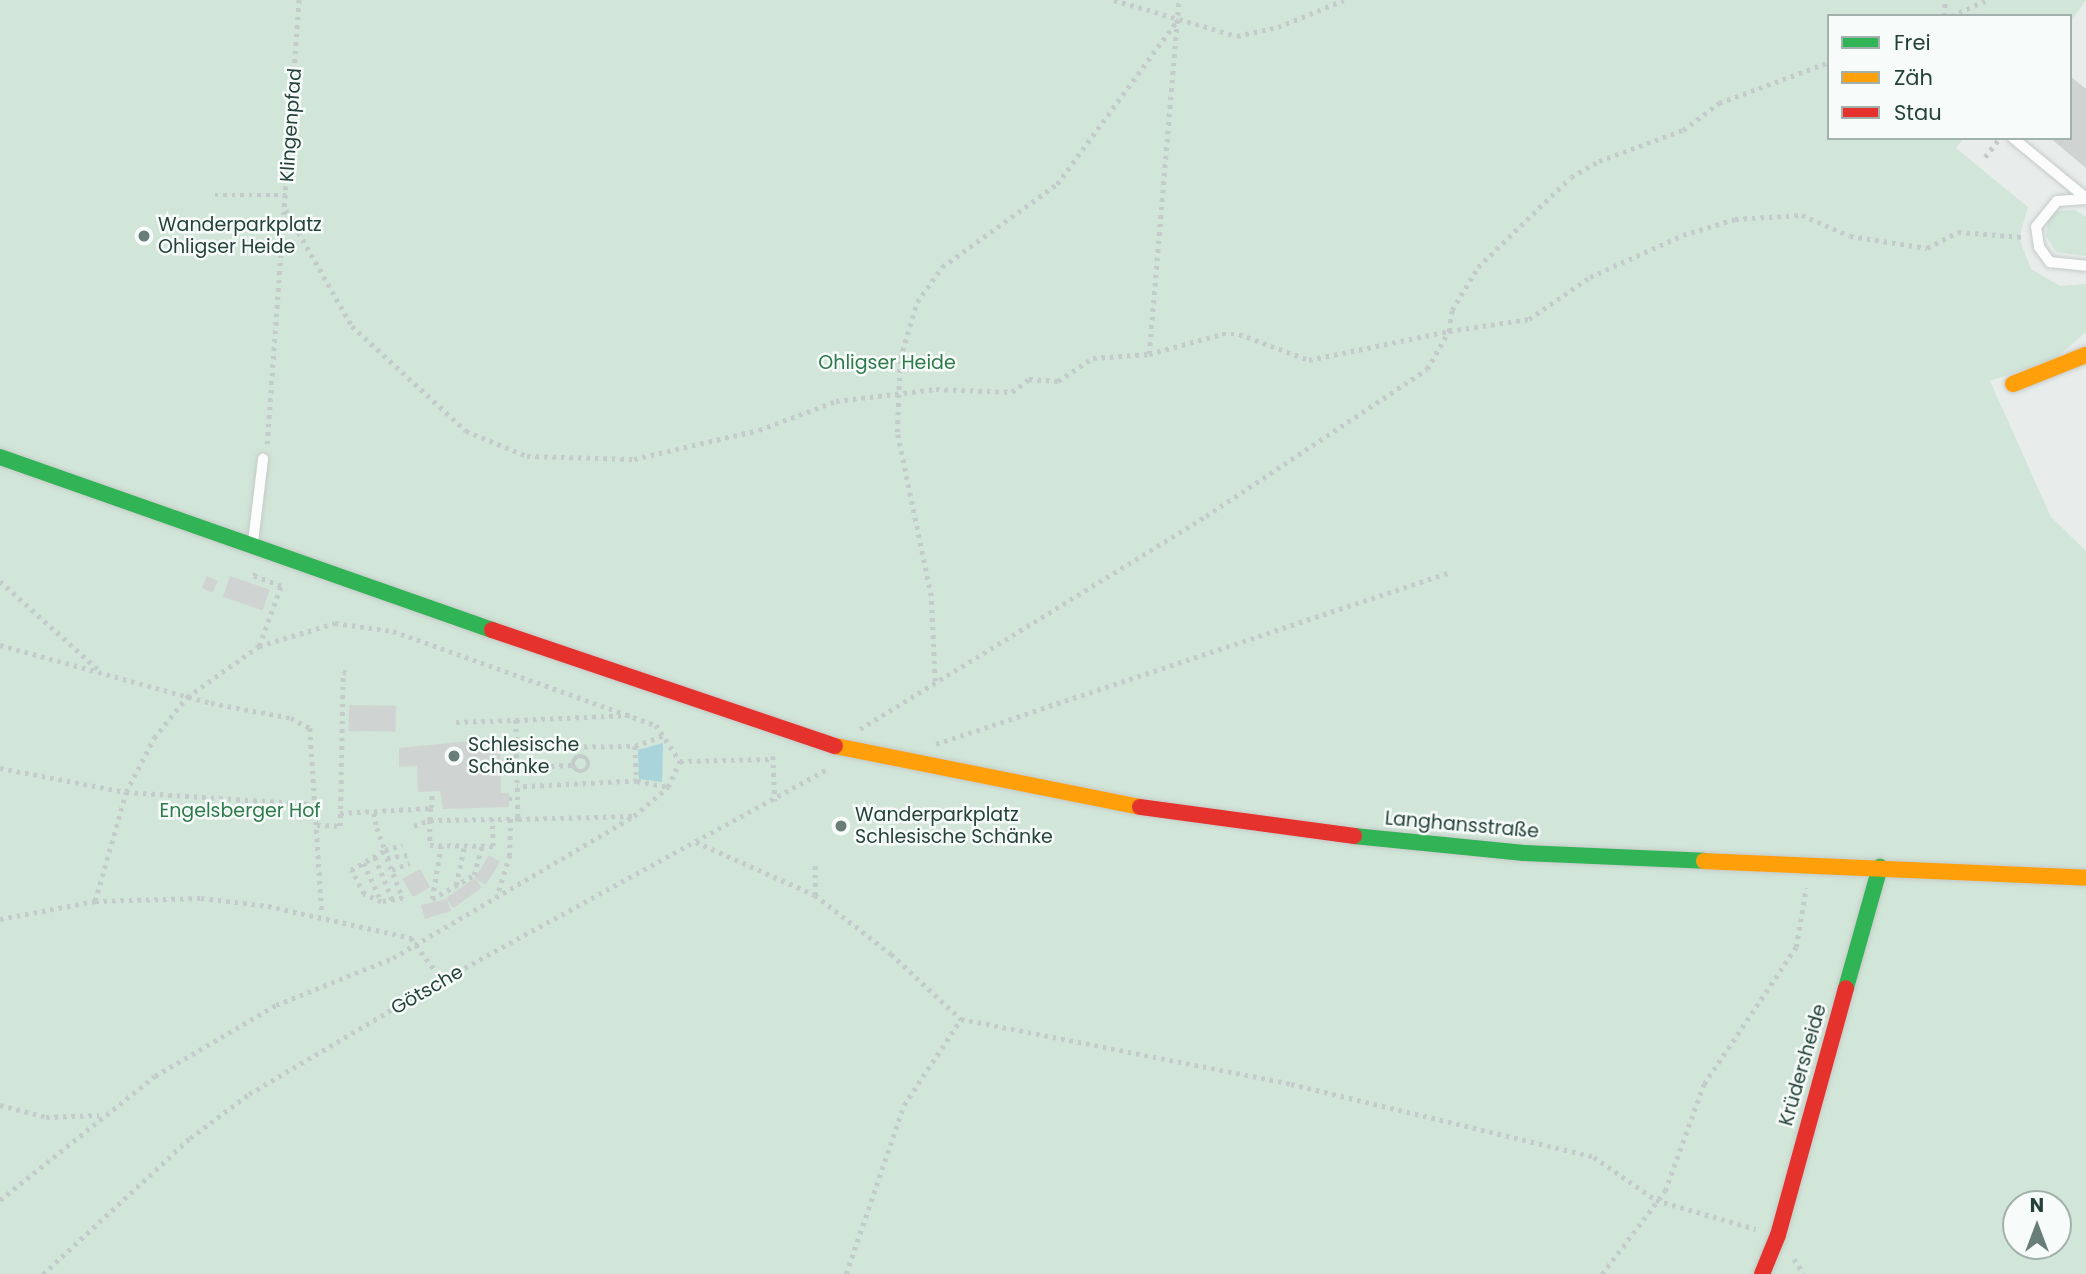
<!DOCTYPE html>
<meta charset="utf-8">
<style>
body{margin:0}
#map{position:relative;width:2086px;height:1274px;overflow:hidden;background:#e8edeb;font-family:Poppins,sans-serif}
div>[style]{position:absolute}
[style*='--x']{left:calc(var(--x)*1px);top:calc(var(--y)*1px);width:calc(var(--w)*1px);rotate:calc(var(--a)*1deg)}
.green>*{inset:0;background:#d1e6d8}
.water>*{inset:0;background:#a9d4db}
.building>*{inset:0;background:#cfd4d2;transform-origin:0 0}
.path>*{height:4.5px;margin-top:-2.25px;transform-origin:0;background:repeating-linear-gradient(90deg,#c3ccca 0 3.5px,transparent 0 8.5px)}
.path>.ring{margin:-2.25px;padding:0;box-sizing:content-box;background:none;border:4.5px solid #c3ccca;border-radius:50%}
.roads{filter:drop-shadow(0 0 2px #c5cac8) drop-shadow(0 0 2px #c5cac8)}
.lane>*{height:10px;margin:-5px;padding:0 5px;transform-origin:5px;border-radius:5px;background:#fcfcfc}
.fast>*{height:16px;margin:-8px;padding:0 8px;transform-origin:8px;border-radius:8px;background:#30b455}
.slow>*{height:16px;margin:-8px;padding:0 8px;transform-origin:8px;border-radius:8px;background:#ff9f0a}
.jam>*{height:16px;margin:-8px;padding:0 8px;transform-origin:8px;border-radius:8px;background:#e5322d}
.dots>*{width:19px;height:19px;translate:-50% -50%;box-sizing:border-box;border:4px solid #f7fbf9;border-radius:50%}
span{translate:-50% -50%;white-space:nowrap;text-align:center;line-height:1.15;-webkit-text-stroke:5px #f7fbf9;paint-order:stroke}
.street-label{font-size:19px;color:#24423a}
.poi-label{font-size:19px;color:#24423a}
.left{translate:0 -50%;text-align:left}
.park-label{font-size:19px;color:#2d7a4b}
.legend{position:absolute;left:1827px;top:14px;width:245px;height:126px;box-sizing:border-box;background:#f7fbf9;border:2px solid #a3b1ad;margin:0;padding:9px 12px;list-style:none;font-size:21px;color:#24423a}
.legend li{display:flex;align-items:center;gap:14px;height:35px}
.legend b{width:35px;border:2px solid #a3b1ad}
.north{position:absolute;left:2002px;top:1190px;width:70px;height:70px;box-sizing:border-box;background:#f7fbf9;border:2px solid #a3b1ad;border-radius:50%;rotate:0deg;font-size:19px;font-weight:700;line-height:28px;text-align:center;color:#24423a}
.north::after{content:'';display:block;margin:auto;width:24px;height:32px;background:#697e78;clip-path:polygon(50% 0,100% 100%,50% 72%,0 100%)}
</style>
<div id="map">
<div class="green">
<i style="clip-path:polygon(evenodd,0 0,2086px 0,2070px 23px,2070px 16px,1829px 16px,1829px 138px,1964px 138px,1956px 148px,2028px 207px,2019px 238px,2031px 269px,2060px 286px,2086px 284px,2086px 332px,2056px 358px,1990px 381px,2051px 517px,2086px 551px,2086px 1274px,0 1274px,0 0,2016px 1204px,2058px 1204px,2058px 1246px,2016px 1246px,2016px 1204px)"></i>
<i style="clip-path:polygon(2075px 210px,2086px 217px,2086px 256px,2056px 252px,2046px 236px,2048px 217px,2056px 211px)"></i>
</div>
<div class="water">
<i style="clip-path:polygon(663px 743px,662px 782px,639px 779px,638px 750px)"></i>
</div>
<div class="building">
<i style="clip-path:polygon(2070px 76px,2086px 89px,2086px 168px,2050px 138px,2070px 138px)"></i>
<i style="left:207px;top:576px;width:12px;height:13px;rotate:24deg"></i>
<i style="left:230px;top:576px;width:42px;height:22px;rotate:19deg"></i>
<i style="left:349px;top:705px;width:47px;height:26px;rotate:1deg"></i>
<i style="clip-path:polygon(479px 740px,500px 744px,501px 793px,509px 793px,509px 807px,443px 809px,440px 791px,418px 792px,417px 766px,399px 767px,399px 748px)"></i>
<i style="left:489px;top:855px;width:13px;height:27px;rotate:32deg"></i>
<i style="left:420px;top:869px;width:21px;height:20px;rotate:61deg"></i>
<i style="left:475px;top:878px;width:12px;height:35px;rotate:55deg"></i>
<i style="clip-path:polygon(447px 899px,451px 911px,425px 919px,421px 905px)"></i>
</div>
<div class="path">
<i style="--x:1114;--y:0;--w:128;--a:16.3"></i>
<i style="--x:1237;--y:36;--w:42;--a:-12.4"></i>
<i style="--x:1278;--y:27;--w:71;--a:-22.2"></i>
<i style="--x:1944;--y:16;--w:16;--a:-86"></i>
<i style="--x:1951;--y:16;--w:39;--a:-24"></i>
<i style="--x:1985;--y:157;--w:23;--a:-52"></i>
<i style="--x:215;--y:195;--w:71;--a:0"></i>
<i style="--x:286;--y:210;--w:133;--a:60.4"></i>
<i style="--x:352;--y:326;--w:155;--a:42.6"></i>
<i style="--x:466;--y:431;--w:66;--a:22.3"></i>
<i style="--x:527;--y:456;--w:107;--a:1.6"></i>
<i style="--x:634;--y:459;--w:128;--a:-13.1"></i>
<i style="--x:759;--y:430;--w:82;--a:-20.6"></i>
<i style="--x:836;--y:401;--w:101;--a:-6.8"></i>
<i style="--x:936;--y:389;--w:76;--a:2.3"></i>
<i style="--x:1012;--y:392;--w:21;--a:-37"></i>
<i style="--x:1029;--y:379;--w:29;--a:4"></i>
<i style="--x:1058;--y:381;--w:42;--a:-33.3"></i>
<i style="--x:1093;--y:358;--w:56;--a:-4.1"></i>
<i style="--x:1149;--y:354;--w:76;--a:-15.3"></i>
<i style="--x:1222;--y:334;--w:17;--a:0"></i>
<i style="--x:1239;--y:334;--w:75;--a:20.4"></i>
<i style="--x:1309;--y:360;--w:143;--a:-11.7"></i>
<i style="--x:1449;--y:331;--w:21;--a:-82"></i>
<i style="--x:1452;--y:310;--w:50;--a:-58.8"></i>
<i style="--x:1478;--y:267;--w:129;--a:-44.1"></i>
<i style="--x:1571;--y:177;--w:32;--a:-30"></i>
<i style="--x:1599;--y:161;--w:90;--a:-20.3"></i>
<i style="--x:1683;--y:130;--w:45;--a:-36.9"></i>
<i style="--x:1719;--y:103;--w:117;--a:-20.4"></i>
<i style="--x:1149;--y:354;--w:355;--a:-85.2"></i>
<i style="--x:267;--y:444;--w:445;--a:-85.9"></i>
<i style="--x:0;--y:581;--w:133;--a:42"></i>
<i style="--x:0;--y:645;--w:219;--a:15.4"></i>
<i style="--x:211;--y:703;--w:81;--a:10.6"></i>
<i style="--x:291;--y:718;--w:21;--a:28"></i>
<i style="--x:310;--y:728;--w:187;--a:86.3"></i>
<i style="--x:259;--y:646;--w:79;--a:-16.8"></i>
<i style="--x:335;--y:623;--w:59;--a:7.9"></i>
<i style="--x:393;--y:631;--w:279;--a:19.7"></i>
<i style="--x:656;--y:725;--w:43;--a:56.3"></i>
<i style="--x:935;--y:681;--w:85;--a:-92.7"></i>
<i style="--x:931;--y:596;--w:167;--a:-101.7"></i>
<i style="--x:897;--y:432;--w:73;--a:-87.6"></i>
<i style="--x:900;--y:359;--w:59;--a:-73.4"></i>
<i style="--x:917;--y:302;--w:43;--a:-54.5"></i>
<i style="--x:942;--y:267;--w:142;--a:-35.8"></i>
<i style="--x:1057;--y:184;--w:205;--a:-53.7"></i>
<i style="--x:516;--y:720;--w:114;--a:-2.5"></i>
<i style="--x:456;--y:722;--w:60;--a:-1.9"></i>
<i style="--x:516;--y:720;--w:99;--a:88.8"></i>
<i style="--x:518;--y:819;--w:7;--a:180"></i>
<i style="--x:511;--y:819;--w:36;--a:92"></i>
<i style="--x:510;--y:855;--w:41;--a:107.1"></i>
<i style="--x:860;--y:729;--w:406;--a:-31.6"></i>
<i style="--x:1206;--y:516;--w:265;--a:-33.6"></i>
<i style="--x:1427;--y:369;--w:44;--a:-59.9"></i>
<i style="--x:1449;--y:331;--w:81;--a:-8.5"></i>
<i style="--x:1529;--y:319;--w:74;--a:-34.5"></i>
<i style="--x:1590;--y:277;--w:102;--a:-24.3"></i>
<i style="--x:1683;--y:235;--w:54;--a:-17.1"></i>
<i style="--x:1735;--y:219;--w:67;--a:-3.4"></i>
<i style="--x:1802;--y:215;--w:52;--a:23.6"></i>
<i style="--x:1850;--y:236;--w:78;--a:8.9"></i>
<i style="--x:1927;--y:248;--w:35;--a:-27"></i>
<i style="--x:1958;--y:232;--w:66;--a:4.3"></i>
<i style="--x:936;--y:744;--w:542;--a:-18.5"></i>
<i style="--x:635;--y:746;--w:33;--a:-20"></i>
<i style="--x:516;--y:747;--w:119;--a:-0.5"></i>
<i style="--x:635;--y:746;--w:35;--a:87"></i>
<i style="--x:637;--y:781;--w:120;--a:177.1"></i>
<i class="ring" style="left:573px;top:756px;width:11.5px;height:11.5px"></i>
<i style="--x:773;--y:756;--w:45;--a:87.5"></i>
<i style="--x:517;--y:767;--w:56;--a:-2"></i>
<i style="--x:0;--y:768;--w:128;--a:10.8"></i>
<i style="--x:126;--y:792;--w:188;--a:3.7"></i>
<i style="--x:637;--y:781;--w:32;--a:11"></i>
<i style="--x:509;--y:799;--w:8;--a:0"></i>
<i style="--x:431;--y:808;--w:16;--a:-86"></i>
<i style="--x:340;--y:813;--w:91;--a:-3.1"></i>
<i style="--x:431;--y:808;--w:12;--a:95"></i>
<i style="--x:430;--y:820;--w:81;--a:-0.7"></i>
<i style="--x:374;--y:813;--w:15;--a:79"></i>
<i style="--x:377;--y:828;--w:23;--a:70"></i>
<i style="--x:385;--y:850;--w:8;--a:76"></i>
<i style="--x:387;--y:858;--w:43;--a:68.2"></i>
<i style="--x:403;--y:898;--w:22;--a:170"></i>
<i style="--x:381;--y:902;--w:19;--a:-155"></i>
<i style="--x:364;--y:894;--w:27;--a:-118"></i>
<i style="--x:351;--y:870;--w:39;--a:-30"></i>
<i style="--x:385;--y:850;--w:18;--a:-16"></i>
<i style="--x:518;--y:819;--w:115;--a:-1.5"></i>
<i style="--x:317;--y:825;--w:23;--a:2"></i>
<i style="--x:340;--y:826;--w:154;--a:-88.9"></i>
<i style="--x:343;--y:672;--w:7;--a:8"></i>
<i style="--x:414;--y:826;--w:17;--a:-21"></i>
<i style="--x:430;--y:820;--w:25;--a:90"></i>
<i style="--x:430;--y:845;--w:63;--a:0.9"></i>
<i style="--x:493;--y:846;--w:27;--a:-92"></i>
<i style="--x:696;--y:842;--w:130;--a:24"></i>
<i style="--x:815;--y:895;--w:96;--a:37.8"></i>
<i style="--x:891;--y:954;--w:96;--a:42.9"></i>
<i style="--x:961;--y:1019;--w:336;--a:11.1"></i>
<i style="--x:1291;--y:1084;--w:312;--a:13.5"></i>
<i style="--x:1594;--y:1157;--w:75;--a:34.7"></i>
<i style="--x:1656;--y:1200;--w:104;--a:16.2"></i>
<i style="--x:375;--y:857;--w:48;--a:67.8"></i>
<i style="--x:387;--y:858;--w:21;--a:-8"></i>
<i style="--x:364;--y:863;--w:42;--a:65.9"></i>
<i style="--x:392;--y:870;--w:19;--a:-21"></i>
<i style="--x:456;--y:885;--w:40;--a:-78"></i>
<i style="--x:815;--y:895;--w:29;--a:-90"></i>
<i style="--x:432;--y:899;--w:48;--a:-29.7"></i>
<i style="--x:474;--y:875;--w:30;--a:-75"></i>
<i style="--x:432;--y:899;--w:55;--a:-80.5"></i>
<i style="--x:95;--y:901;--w:113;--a:-74.1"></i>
<i style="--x:126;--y:792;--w:61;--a:-62.6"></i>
<i style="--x:154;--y:738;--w:53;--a:-51.2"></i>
<i style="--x:187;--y:697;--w:88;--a:-35.3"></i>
<i style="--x:259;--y:646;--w:64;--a:-69.9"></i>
<i style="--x:281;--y:586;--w:29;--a:-160"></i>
<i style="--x:254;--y:576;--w:4;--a:-63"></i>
<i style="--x:0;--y:919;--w:97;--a:-10.7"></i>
<i style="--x:95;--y:901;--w:106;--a:-1.6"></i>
<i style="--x:201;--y:898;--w:67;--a:6.8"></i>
<i style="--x:268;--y:906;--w:147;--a:12.6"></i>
<i style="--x:411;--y:938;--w:52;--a:53.6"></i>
<i style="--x:0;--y:1105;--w:48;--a:14.6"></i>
<i style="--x:46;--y:1117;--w:53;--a:-2.2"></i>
<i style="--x:0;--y:1200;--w:198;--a:-38.7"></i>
<i style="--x:155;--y:1076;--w:140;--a:-30.4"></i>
<i style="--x:276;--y:1005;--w:126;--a:-21.9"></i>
<i style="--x:393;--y:958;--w:280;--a:-30.5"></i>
<i style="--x:634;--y:816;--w:45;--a:-40.5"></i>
<i style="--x:668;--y:787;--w:29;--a:-65"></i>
<i style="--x:680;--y:761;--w:93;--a:-1.2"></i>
<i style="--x:1794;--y:1259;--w:18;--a:56"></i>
<i style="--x:43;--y:1274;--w:200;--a:-42.8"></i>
<i style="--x:190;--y:1138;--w:74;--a:-36.7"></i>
<i style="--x:249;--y:1094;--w:224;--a:-30.6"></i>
<i style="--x:442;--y:980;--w:442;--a:-28.7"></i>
<i style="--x:846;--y:1274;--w:179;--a:-71.1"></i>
<i style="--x:904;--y:1105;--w:103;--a:-56.5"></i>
<i style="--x:1602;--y:1274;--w:104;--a:-52.8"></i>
<i style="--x:1665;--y:1191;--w:114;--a:-70"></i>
<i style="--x:1704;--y:1084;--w:165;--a:-56.1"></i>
<i style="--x:1796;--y:947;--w:60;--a:-80.4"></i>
</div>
<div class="roads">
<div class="lane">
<i style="--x:2013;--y:138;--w:94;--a:39.4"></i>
<i style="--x:2086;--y:199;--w:29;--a:176"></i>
<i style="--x:2057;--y:201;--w:33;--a:129"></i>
<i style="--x:2036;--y:227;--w:20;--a:81"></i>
<i style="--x:2039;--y:247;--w:19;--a:54"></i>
<i style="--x:2050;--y:262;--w:36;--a:6"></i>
<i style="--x:253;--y:542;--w:84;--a:-83.1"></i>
</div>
<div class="fast">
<i style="--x:0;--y:457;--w:522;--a:19.37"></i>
<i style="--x:1354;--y:836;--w:171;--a:5.7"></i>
<i style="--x:1524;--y:853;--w:180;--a:2.5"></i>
<i style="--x:1846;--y:988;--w:126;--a:-74.3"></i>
</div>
<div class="slow">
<i style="--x:2013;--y:384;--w:79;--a:-21.7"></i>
<i style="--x:835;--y:746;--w:311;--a:11.3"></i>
<i style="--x:1704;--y:861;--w:382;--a:2.5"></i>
</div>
<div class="jam">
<i style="--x:492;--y:630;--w:362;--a:18.7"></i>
<i style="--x:1140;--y:807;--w:216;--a:7.7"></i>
<i style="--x:1762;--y:1274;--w:42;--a:-67.7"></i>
<i style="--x:1778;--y:1235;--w:256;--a:-74.6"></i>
</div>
</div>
<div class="dots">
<i style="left:144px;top:236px;background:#697e78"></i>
<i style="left:454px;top:756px;background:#697e78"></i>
<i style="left:841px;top:826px;background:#697e78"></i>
</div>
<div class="street-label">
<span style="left:291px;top:125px;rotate:-86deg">Klingenpfad</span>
<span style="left:1462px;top:825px;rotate:5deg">Langhansstraße</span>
<span style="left:427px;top:990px;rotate:-30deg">Götsche</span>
<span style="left:1803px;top:1065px;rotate:-74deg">Krüdersheide</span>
</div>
<div class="poi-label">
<span class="left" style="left:158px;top:236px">Wanderparkplatz<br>Ohligser Heide</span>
<span class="left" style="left:468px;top:756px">Schlesische<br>Schänke</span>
<span class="left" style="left:855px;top:826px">Wanderparkplatz<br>Schlesische Schänke</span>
</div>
<div class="park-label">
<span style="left:887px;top:363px">Ohligser Heide</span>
<span style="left:240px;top:811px">Engelsberger Hof</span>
</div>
<ul class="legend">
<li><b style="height:9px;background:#30b455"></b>Frei</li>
<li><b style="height:9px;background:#ff9f0a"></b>Zäh</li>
<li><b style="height:9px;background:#e5322d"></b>Stau</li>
</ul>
<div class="north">N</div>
</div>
